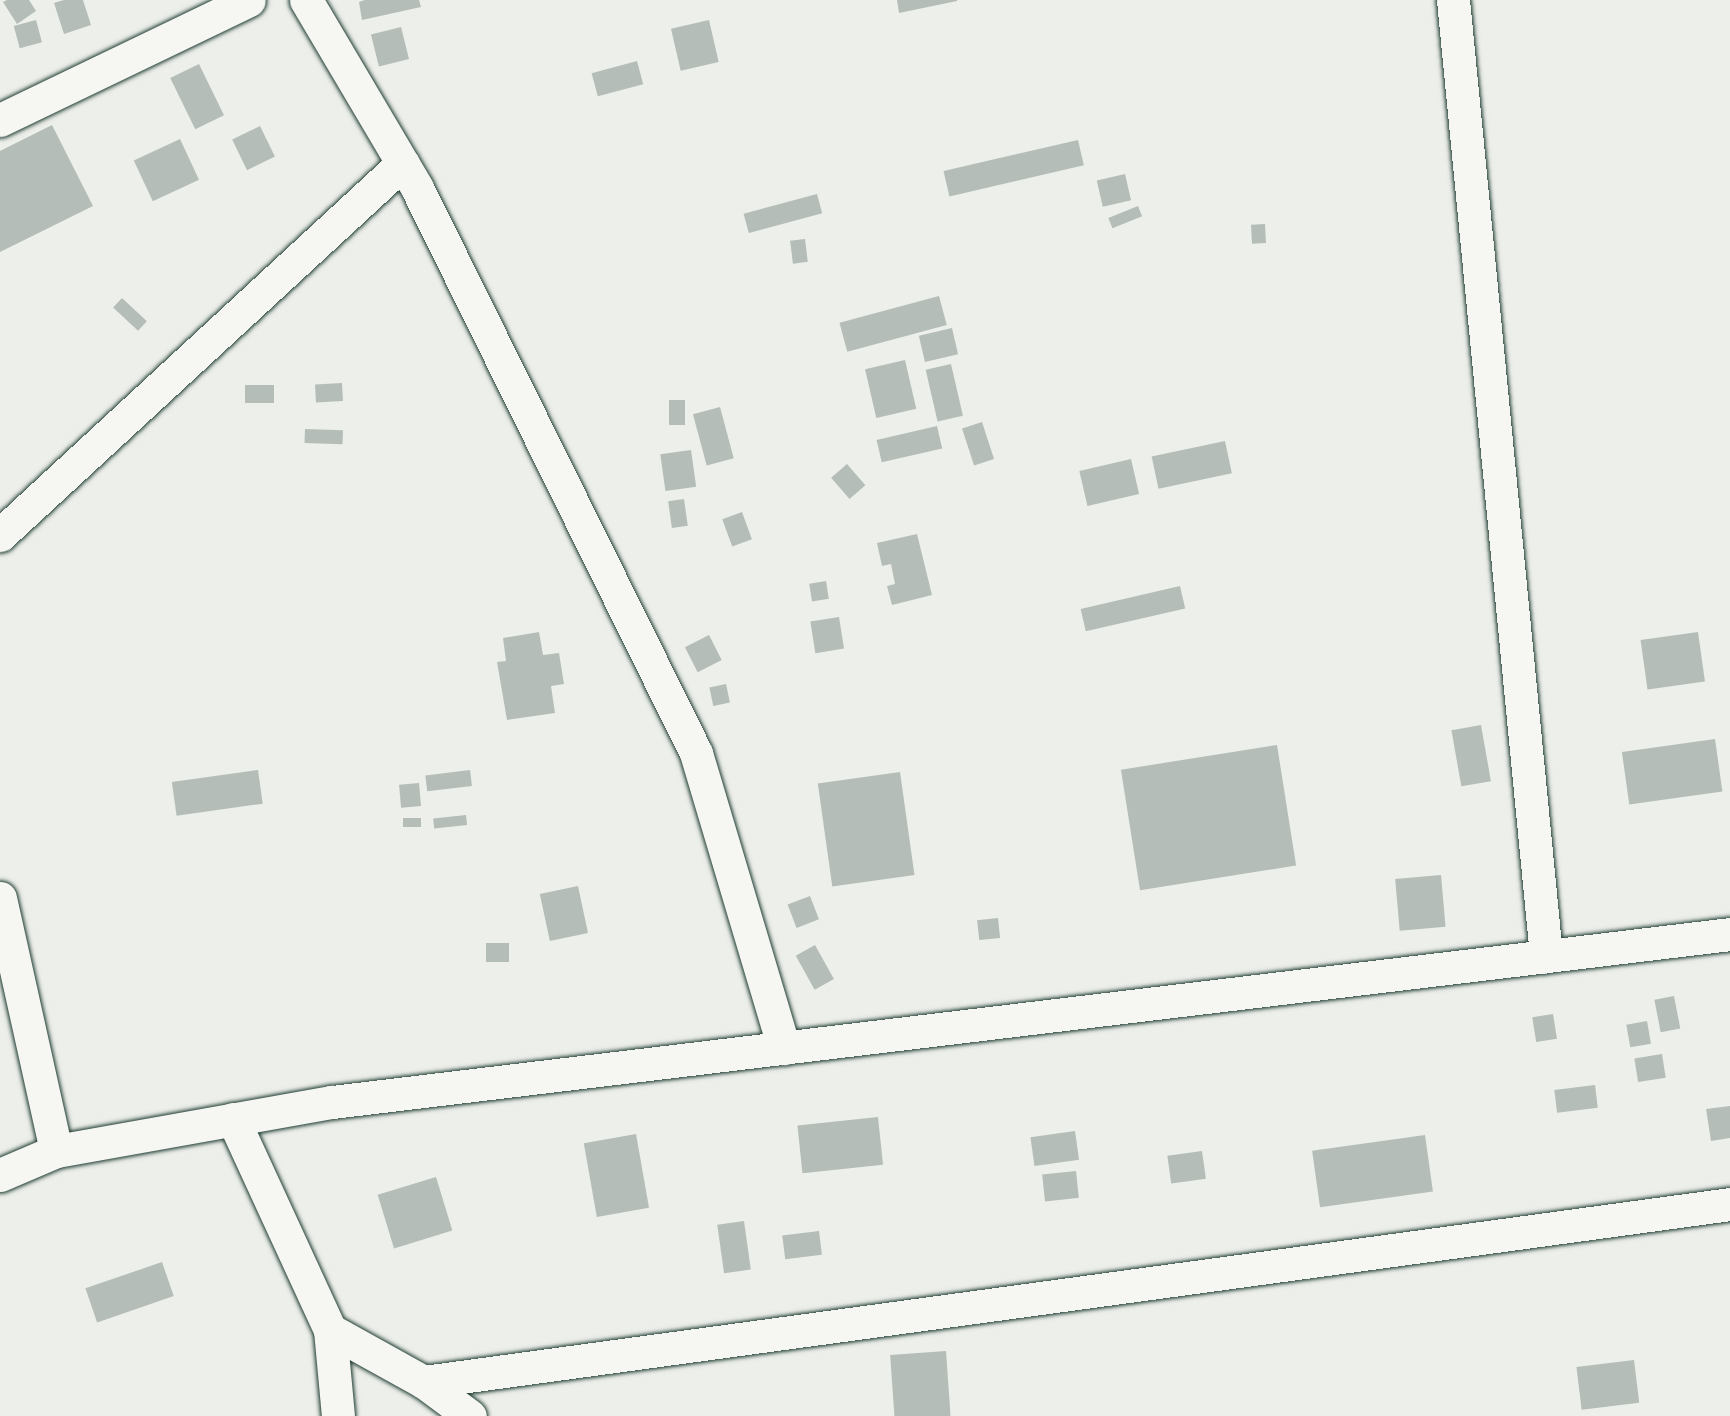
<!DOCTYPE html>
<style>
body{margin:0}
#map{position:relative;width:1730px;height:1416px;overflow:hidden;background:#edefea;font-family:"Comic Neue",sans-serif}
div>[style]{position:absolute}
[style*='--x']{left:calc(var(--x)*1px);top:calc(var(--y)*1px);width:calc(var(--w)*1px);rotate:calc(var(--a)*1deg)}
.building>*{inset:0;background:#b4bdb8;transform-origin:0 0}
.roads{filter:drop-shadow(0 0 2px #1f3d34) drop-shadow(0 0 2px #1f3d34)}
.minor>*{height:33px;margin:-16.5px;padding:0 16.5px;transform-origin:16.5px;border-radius:16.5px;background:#f6f6f2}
span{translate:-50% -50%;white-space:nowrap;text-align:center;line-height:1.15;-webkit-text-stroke:4.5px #f6f6f2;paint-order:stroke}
</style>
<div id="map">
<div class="building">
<i style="clip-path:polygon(7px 0,29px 0,36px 11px,17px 24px,3px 2px)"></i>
<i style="clip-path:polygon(64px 0,83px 0,91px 25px,64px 34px,54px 3px)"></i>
<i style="clip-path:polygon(365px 0,419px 0,421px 7px,362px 20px,359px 2px)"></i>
<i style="clip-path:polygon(897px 0,957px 0,957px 1px,899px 13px)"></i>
<i style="left:36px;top:20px;width:23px;height:23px;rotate:75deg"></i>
<i style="left:709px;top:20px;width:43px;height:39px;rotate:77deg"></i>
<i style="left:401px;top:27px;width:33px;height:31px;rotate:76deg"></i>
<i style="left:637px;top:61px;width:24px;height:47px;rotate:75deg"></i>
<i style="left:199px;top:64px;width:57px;height:32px;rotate:64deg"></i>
<i style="clip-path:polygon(52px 125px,93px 206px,0 252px,0 151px)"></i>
<i style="left:260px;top:126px;width:34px;height:31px;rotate:64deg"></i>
<i style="left:180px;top:139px;width:45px;height:51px;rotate:65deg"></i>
<i style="left:1078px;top:140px;width:26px;height:138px;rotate:77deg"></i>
<i style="left:1125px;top:174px;width:27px;height:29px;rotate:77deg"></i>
<i style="left:817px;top:194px;width:20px;height:76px;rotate:75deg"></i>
<i style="left:1138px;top:206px;width:11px;height:32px;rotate:68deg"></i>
<i style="left:1265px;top:224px;width:19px;height:14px;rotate:87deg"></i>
<i style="left:805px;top:239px;width:23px;height:15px;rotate:83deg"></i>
<i style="left:939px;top:296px;width:30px;height:103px;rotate:75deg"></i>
<i style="left:122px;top:298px;width:34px;height:13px;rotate:43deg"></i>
<i style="left:952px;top:328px;width:27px;height:34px;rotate:77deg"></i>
<i style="left:905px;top:360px;width:50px;height:41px;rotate:77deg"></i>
<i style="left:951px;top:364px;width:53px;height:26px;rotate:77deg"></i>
<i style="left:342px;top:383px;width:18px;height:27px;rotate:87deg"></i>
<i style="left:245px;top:385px;width:29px;height:18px"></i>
<i style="left:669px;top:400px;width:16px;height:25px"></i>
<i style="left:720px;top:407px;width:53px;height:28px;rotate:75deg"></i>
<i style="left:982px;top:422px;width:39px;height:21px;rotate:72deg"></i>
<i style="left:937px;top:426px;width:23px;height:62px;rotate:77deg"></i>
<i style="left:305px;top:429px;width:38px;height:14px;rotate:2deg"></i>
<i style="left:1225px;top:441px;width:33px;height:75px;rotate:78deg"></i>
<i style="left:691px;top:450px;width:37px;height:31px;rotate:82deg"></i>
<i style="left:1131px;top:459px;width:36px;height:53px;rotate:77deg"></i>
<i style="left:847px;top:464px;width:28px;height:21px;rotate:49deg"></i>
<i style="left:684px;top:499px;width:27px;height:16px;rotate:82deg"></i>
<i style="left:742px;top:512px;width:29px;height:21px;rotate:70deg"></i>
<i style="clip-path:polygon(917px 534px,932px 595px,892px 605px,887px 586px,895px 584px,891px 564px,882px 566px,877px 543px)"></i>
<i style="left:826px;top:581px;width:18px;height:17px;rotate:81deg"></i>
<i style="left:1180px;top:586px;width:23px;height:102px;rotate:77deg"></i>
<i style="left:839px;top:617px;width:32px;height:29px;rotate:81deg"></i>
<i style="clip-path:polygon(539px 632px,543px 655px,559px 653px,564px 684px,551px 686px,555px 713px,507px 720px,497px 662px,506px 661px,503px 638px)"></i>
<i style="left:1698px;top:632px;width:50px;height:58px;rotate:82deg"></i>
<i style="left:709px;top:635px;width:28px;height:27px;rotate:63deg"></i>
<i style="left:726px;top:684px;width:19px;height:17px;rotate:78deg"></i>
<i style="left:1481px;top:725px;width:57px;height:30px;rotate:80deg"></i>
<i style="left:1715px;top:739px;width:53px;height:94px;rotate:82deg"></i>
<i style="left:1277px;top:745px;width:122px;height:158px;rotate:81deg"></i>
<i style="left:258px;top:770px;width:34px;height:87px;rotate:82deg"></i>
<i style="left:470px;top:770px;width:16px;height:45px;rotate:83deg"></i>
<i style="left:900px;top:772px;width:104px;height:83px;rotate:82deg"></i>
<i style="left:419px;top:783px;width:23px;height:20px;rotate:85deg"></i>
<i style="left:466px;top:815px;width:10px;height:33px;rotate:84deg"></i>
<i style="left:403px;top:818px;width:18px;height:9px"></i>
<i style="left:1441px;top:875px;width:52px;height:46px;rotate:85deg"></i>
<i style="left:578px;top:886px;width:48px;height:39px;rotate:78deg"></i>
<i style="left:810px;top:896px;width:25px;height:24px;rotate:69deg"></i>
<i style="left:998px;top:918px;width:20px;height:21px;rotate:84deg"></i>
<i style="left:486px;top:943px;width:23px;height:19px"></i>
<i style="left:815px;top:945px;width:39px;height:22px;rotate:61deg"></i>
<i style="left:1674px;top:996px;width:33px;height:20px;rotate:79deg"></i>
<i style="left:1553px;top:1014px;width:25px;height:21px;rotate:81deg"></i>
<i style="left:1647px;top:1021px;width:23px;height:21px;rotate:80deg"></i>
<i style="left:1662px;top:1054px;width:24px;height:28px;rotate:81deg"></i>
<i style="left:1595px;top:1085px;width:23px;height:41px;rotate:83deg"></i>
<i style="clip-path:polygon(1730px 1106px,1730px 1138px,1711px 1141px,1706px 1109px)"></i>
<i style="left:878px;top:1117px;width:48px;height:81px;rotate:84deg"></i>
<i style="left:1075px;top:1131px;width:29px;height:45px;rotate:82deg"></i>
<i style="left:636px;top:1134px;width:75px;height:53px;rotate:80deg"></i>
<i style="left:1425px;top:1135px;width:57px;height:114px;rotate:82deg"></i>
<i style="left:1202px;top:1151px;width:28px;height:35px;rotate:82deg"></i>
<i style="left:1076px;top:1171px;width:27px;height:34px;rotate:84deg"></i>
<i style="left:436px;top:1177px;width:56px;height:61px;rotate:73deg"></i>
<i style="left:744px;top:1221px;width:49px;height:27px;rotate:82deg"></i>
<i style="left:819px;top:1231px;width:24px;height:37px;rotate:83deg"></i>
<i style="left:162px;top:1262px;width:36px;height:81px;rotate:71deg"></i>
<i style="left:946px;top:1351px;width:65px;height:56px;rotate:86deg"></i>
<i style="left:1634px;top:1360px;width:43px;height:58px;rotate:83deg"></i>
</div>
<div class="roads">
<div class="minor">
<i style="--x:306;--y:0;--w:218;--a:59.4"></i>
<i style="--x:417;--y:188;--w:630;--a:63.72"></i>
<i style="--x:696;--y:753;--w:308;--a:73.4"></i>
<i style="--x:1453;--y:0;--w:961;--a:84.44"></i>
<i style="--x:0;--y:120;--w:276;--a:-25.7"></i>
<i style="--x:0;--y:535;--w:548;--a:-42.71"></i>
<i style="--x:0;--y:898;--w:259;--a:77.5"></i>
<i style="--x:233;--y:1119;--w:232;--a:65.3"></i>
<i style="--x:330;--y:1330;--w:86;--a:84.7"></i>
<i style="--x:0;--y:1175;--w:61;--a:-23.2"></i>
<i style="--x:56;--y:1151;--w:280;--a:-10.1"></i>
<i style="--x:332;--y:1102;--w:1408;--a:-6.85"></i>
<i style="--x:330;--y:1330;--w:107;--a:29"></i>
<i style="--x:424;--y:1382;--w:57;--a:36.5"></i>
<i style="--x:424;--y:1382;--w:1318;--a:-7.76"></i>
</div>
</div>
</div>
